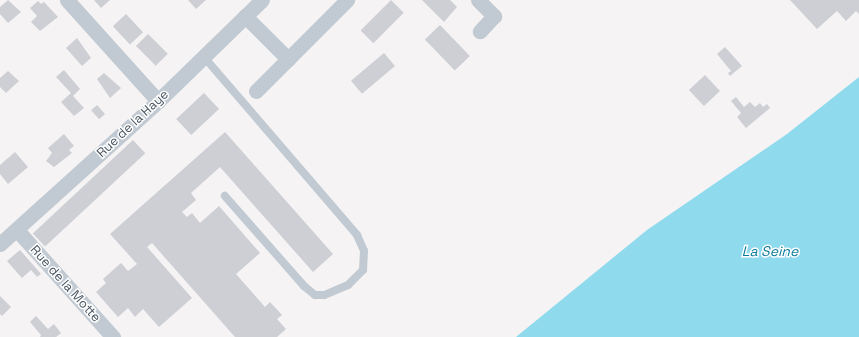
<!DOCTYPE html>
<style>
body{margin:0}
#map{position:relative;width:859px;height:337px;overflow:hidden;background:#f5f3f3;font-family:"Space Grotesk",sans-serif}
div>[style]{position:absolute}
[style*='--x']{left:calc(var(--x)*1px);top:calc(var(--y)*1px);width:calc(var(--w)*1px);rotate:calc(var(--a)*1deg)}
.water>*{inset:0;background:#90daee}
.building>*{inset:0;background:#cdcfd5;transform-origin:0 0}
.service>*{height:8px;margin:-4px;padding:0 4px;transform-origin:4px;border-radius:4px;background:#c1cad2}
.minor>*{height:15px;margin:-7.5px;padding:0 7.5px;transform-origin:7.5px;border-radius:7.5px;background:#c1cad2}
span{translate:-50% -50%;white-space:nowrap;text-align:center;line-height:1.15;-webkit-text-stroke:3px #fff;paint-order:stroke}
.street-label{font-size:13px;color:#4a5661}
.water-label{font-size:14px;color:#0c7c9b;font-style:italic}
</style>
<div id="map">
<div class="water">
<i style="clip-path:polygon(859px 77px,859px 337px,516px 337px,647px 230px,787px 134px)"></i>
</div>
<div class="building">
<i style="clip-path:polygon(8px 0,21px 12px,8px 23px,0 14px,0 7px)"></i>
<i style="clip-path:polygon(94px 0,110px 0,101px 8px)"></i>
<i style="clip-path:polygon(188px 0,206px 0,196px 9px)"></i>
<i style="left:391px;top:0;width:18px;height:43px;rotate:45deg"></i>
<i style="clip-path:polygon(422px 0,450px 0,457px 7px,444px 22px)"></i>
<i style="clip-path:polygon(790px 0,859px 0,859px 14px,856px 11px,846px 21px,837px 11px,817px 29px)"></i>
<i style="clip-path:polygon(38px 1px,41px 4px,44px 2px,58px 17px,40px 31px,31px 22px,37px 16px,30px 8px)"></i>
<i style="left:126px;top:14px;width:25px;height:18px;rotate:47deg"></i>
<i style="left:440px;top:25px;width:43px;height:21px;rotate:46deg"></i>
<i style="left:148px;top:34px;width:28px;height:17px;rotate:45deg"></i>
<i style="clip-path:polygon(77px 38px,91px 58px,82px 66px,66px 48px)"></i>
<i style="clip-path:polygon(725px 47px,742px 66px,730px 76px,728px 73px,731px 71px,717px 54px)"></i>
<i style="left:384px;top:53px;width:17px;height:43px;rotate:50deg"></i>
<i style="clip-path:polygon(64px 70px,80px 89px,73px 96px,84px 108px,74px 116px,61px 102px,71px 93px,56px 77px)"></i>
<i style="clip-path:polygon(8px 71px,19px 81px,6px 93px,0 87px,0 78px)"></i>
<i style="clip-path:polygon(104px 73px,121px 88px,110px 98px,97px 79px)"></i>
<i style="left:705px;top:75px;width:22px;height:22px;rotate:47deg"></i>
<i style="left:204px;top:93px;width:22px;height:38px;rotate:47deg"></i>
<i style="clip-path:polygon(736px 97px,744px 107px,750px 102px,755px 107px,760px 103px,763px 107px,767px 104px,770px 108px,746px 128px,737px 117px,741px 113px,731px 101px)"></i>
<i style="left:97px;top:105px;width:12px;height:8px;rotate:48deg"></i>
<i style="clip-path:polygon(225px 132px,333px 254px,313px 272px,220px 167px,191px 193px,196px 200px,182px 212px,187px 217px,192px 213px,200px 223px,219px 206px,260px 253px,236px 274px,265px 307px,270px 302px,282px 315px,277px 319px,286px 329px,277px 337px,235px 337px,152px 243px,147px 247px,192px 298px,159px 327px,143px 309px,135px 317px,128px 308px,118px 317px,96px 292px,106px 283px,103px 279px,121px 263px,128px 271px,137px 264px,110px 234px)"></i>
<i style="clip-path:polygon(64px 134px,74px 146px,69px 150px,72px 153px,54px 167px,46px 161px,52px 153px,48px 148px)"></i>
<i style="left:133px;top:140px;width:18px;height:137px;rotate:47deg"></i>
<i style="clip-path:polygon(15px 152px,28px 167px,8px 184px,0 174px,0 165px)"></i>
<i style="clip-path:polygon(20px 250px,41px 274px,37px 277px,31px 270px,22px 278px,7px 261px)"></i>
<i style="clip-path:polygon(0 296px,11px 307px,2px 316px,0 314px)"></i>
<i style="clip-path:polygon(36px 316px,48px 329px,54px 324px,61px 333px,56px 337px,40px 337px,41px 335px,30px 322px)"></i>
</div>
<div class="service">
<i style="--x:204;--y:57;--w:235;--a:49.3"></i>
<i style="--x:357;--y:235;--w:17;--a:66"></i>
<i style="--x:364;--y:251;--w:19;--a:93"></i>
<i style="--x:363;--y:270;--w:21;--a:135"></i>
<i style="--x:348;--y:285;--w:26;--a:157"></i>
<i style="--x:324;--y:295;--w:9;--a:180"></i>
<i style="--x:315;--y:295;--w:14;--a:-141"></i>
<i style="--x:304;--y:286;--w:120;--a:-131.3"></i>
</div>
<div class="minor">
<i style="--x:67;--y:0;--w:136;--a:48"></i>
<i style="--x:478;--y:0;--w:23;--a:45"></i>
<i style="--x:494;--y:16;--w:21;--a:133"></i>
<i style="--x:245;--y:16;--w:61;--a:45"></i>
<i style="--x:256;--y:91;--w:129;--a:-45"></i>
<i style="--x:17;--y:230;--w:144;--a:48.1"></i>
<i style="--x:0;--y:244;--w:213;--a:-42.1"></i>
<i style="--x:158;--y:101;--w:145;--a:-44.2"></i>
</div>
<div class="street-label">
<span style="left:133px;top:124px;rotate:-43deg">Rue de la Haye</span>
<span style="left:65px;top:284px;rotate:48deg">Rue de la Motte</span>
</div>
<div class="water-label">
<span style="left:770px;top:251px">La Seine</span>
</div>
</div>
